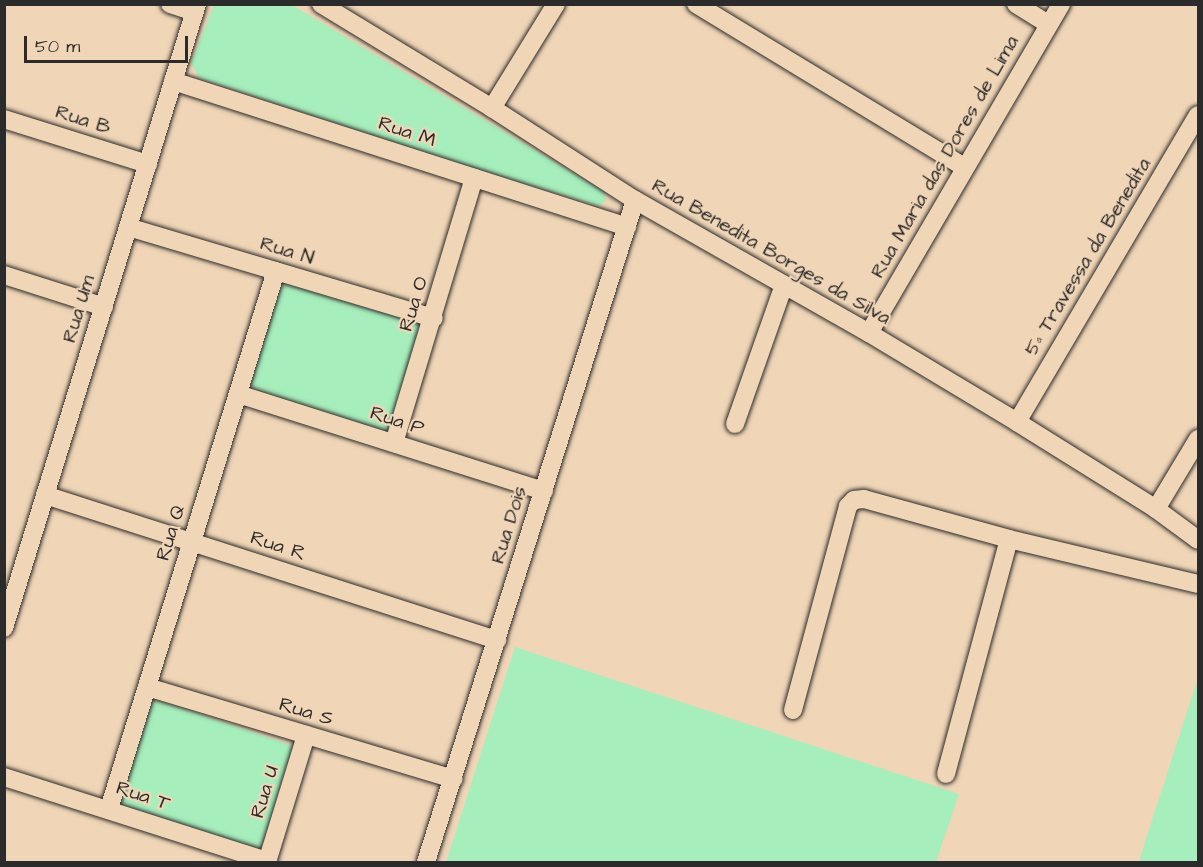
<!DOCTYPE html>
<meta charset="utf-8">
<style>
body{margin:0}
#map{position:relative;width:1203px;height:867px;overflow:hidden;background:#f0d5b7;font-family:"Architects Daughter",sans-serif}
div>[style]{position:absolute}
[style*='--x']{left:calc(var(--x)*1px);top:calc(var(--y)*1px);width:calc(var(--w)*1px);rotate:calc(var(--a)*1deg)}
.green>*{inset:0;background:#a6eebc}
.roads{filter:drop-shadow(0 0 2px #2b2b2b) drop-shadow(0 0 2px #2b2b2b)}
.minor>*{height:18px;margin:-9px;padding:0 9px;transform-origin:9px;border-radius:9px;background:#f0d5b7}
span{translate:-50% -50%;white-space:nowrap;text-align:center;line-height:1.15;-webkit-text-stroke:4.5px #f0d5b7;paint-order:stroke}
.street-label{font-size:20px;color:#2b2b2b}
.frame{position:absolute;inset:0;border:6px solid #2b2b2b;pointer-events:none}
.scale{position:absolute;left:24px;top:36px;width:164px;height:27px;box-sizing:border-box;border:3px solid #2b2b2b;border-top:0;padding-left:8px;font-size:18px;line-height:21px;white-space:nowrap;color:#2b2b2b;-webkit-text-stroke:4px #f0d5b7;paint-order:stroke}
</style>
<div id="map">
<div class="green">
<i style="clip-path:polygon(214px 5px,292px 5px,605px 192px,605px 201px,599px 206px,439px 158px,199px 78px,191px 63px)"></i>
<i style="clip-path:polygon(288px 283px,421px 324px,391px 433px,384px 435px,254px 393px,251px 380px,279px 286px)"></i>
<i style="clip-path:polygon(515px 647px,959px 794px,936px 862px,446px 862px)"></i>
<i style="clip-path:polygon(1198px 678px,1198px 862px,1139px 862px,1146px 839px)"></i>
<i style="clip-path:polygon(159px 701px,291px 745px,293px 750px,262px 847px,257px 851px,123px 807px,119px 799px,150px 704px)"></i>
</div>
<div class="roads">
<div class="minor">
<i style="--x:170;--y:4;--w:25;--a:18"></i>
<i style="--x:321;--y:4;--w:200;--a:31.3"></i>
<i style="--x:492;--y:108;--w:170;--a:32.8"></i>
<i style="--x:635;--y:200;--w:269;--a:29.6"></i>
<i style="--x:869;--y:333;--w:173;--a:31"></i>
<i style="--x:1017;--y:422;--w:164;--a:32"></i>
<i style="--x:1156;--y:509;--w:52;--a:36.4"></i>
<i style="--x:696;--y:4;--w:314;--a:31.3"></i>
<i style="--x:1016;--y:4;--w:38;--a:32"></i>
<i style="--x:173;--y:81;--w:477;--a:17.8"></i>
<i style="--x:492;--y:108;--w:122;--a:-58.4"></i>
<i style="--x:4;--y:119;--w:151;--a:17.4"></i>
<i style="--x:128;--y:227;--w:319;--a:16.6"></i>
<i style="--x:4;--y:275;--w:105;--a:17.7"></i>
<i style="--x:869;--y:333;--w:381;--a:-59.7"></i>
<i style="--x:238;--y:394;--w:321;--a:17.6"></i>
<i style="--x:1017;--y:422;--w:356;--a:-59.5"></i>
<i style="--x:735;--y:424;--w:147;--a:-70.6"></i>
<i style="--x:394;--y:443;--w:277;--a:-73.2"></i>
<i style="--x:45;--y:495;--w:475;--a:17.8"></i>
<i style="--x:1156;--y:509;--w:82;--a:-59"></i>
<i style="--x:4;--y:628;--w:653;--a:-72.81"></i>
<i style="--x:147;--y:687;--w:320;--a:16.7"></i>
<i style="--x:793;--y:710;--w:211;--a:-74.9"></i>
<i style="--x:848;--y:506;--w:8;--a:-45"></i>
<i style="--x:854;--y:500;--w:10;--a:-6"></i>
<i style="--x:864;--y:499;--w:150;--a:15.4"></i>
<i style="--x:1009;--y:539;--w:194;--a:13.4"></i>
<i style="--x:946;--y:774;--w:243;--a:-75"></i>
<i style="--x:4;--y:777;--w:277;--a:17.7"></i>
<i style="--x:109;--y:809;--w:563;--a:-72.76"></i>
<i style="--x:267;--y:862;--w:133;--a:-72.9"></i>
<i style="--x:426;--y:862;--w:694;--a:-72.48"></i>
</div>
</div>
<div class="street-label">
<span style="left:83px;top:120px;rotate:18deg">Rua B</span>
<span style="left:407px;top:132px;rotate:18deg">Rua M</span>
<span style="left:945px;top:157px;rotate:-60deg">Rua Maria das Dores de Lima</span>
<span style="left:287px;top:251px;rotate:17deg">Rua N</span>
<span style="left:771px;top:252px;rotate:30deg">Rua Benedita Borges da Silva</span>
<span style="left:1088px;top:257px;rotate:-59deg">5ª Travessa da Benedita</span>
<span style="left:414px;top:304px;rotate:-73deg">Rua O</span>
<span style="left:79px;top:309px;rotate:-73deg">Rua Um</span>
<span style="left:397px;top:421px;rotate:18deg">Rua P</span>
<span style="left:509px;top:525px;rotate:-73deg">Rua Dois</span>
<span style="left:171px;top:533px;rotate:-73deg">Rua Q</span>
<span style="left:278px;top:546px;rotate:18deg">Rua R</span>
<span style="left:306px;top:712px;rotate:17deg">Rua S</span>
<span style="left:265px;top:792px;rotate:-73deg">Rua U</span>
<span style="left:143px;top:796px;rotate:18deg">Rua T</span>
</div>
<div class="frame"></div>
<div class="scale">50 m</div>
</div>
